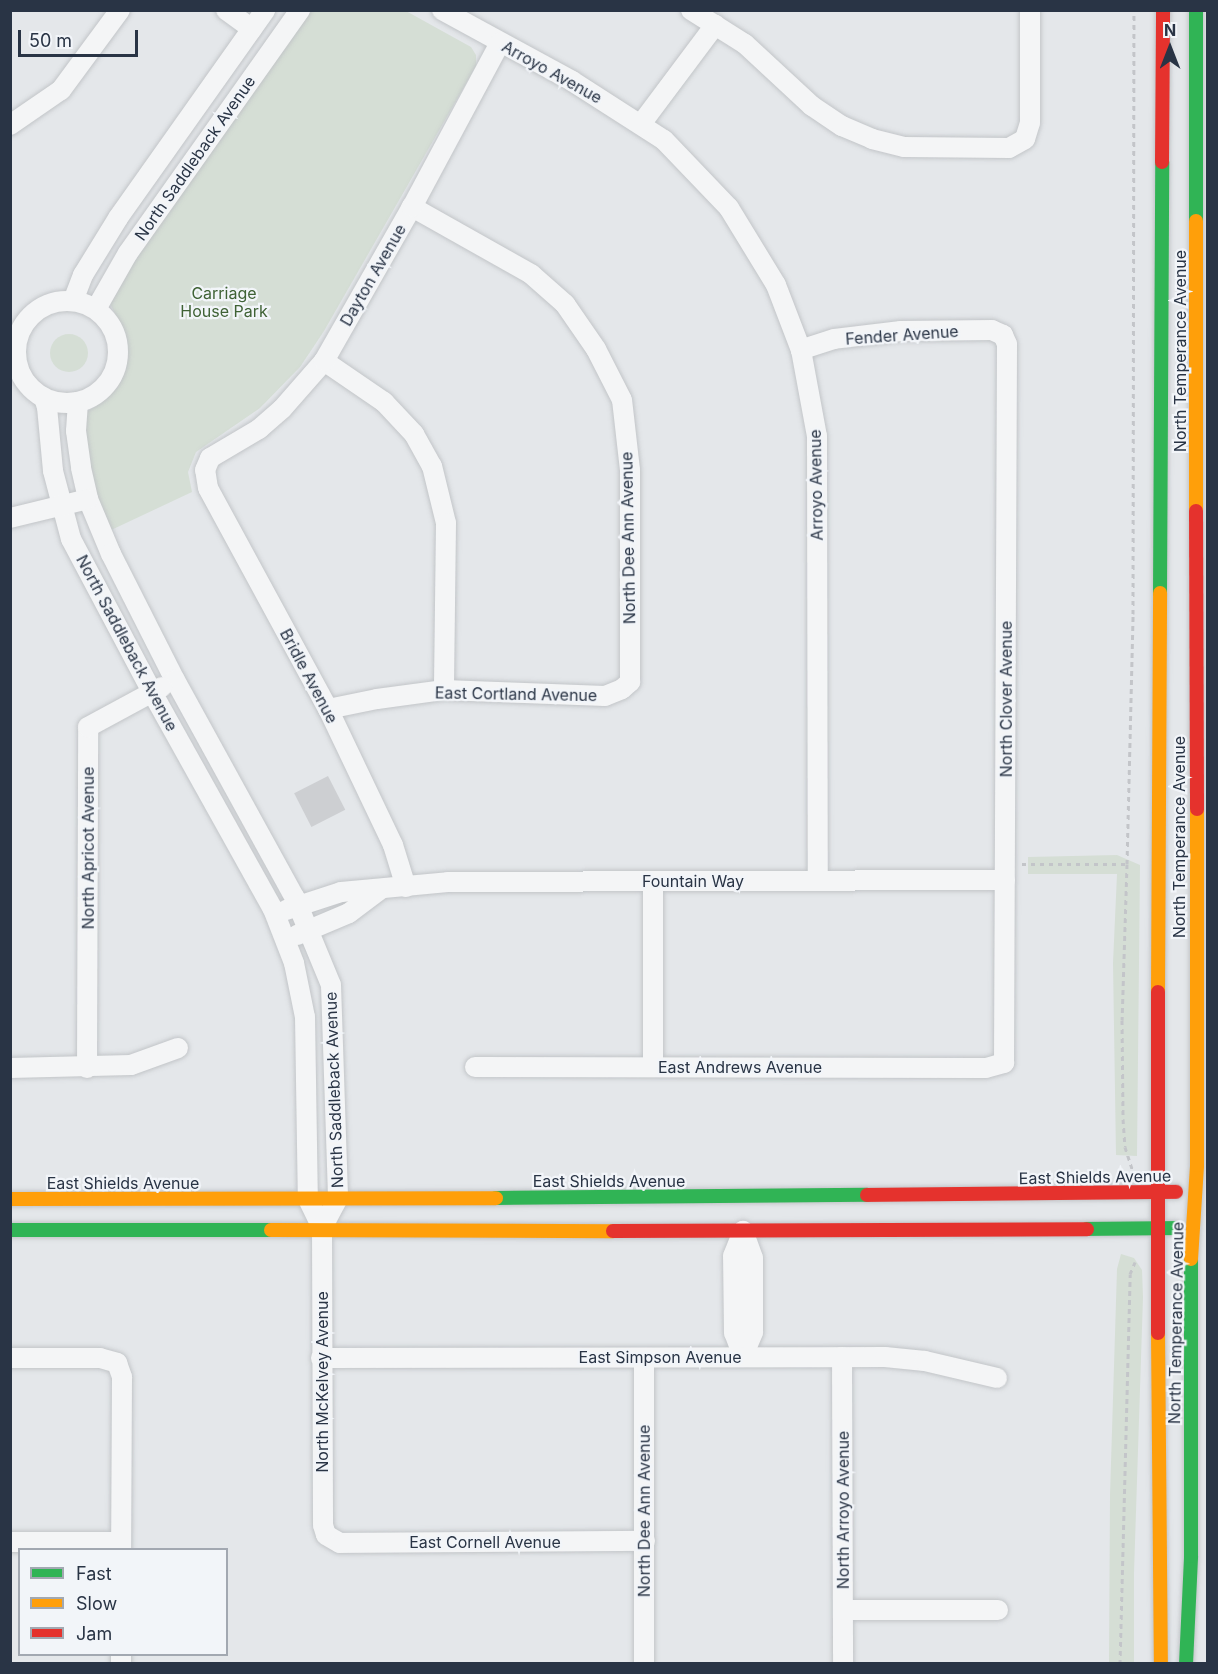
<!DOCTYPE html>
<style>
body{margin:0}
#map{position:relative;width:1218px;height:1674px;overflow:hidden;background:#e4e7ea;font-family:Inter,sans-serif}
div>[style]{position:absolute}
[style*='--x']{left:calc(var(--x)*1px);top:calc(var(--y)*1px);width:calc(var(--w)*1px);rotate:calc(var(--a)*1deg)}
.green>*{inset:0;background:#d5ded5}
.round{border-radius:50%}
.building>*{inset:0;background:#cdcfd2;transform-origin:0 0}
.path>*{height:3px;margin-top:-1.5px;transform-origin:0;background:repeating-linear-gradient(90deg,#c3c5c9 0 4.5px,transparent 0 9px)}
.roads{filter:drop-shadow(0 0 2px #c2c5c8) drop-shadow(0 0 2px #c2c5c8)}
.street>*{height:20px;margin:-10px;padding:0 10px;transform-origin:10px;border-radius:10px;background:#f4f5f6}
.street>.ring{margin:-10px;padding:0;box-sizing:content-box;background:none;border:20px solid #f4f5f6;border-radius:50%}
.fast>*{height:14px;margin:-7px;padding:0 7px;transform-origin:7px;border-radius:7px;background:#30b455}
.slow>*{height:14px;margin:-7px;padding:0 7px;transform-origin:7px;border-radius:7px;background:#ff9f0a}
.jam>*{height:14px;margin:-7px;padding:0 7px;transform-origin:7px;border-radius:7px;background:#e5322d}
span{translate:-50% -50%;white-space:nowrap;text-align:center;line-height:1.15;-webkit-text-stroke:4.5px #f2f5f9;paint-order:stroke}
.street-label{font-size:16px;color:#293445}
.park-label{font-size:16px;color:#3f6235}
.frame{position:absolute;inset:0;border:12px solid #293445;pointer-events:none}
.legend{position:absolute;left:18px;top:1548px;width:210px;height:108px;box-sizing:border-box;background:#f2f5f9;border:2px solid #a2a8b1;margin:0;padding:8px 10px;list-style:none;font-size:18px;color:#293445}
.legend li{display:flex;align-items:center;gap:12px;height:30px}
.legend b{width:30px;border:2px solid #a2a8b1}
.north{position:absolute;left:1140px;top:18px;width:60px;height:60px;-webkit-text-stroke:4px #f2f5f9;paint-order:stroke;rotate:0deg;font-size:16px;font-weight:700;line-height:24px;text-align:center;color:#293445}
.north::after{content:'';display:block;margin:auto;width:21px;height:27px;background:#293445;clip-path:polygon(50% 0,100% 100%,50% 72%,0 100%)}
.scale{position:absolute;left:18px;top:30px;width:120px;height:27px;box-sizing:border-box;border:3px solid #293445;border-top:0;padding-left:8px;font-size:18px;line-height:21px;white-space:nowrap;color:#293445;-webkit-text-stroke:4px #f2f5f9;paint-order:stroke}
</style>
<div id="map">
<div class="green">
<i style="clip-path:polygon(309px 11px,406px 11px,471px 47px,476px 55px,476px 66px,324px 331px,300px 367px,260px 408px,196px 452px,188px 472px,192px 492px,109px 531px,96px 500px,84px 439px,87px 412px,107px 398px,121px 381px,127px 355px,126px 338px,110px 303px,129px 264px)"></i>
<i class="round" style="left:50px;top:334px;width:38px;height:38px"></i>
<i style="clip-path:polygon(1117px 855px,1140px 865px,1137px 1156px,1116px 1155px,1113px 963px,1117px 874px,1028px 874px,1028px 857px)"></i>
<i style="clip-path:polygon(1121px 1254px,1134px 1258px,1142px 1270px,1143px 1297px,1134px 1573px,1134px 1664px,1109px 1663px,1110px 1495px,1117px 1269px)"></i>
</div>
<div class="building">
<i style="left:328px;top:776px;width:38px;height:38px;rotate:63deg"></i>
</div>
<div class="path">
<i style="--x:1022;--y:864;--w:105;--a:0"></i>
<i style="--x:1127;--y:864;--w:250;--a:-88.6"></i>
<i style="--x:1133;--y:614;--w:604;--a:-89.91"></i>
<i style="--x:1127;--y:864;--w:156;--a:91.8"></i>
<i style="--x:1122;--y:1020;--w:99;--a:89.4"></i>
<i style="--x:1123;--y:1119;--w:28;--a:86"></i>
<i style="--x:1125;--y:1147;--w:26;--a:72"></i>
<i style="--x:1120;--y:1664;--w:390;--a:-88.5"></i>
<i style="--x:1130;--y:1274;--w:13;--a:-67"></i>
</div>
<div class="roads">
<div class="street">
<i style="--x:226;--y:10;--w:32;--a:36"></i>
<i style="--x:442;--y:10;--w:148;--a:28.6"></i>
<i style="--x:572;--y:81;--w:109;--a:32.7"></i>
<i style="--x:664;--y:140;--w:94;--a:46.3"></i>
<i style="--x:729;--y:208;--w:90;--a:58.6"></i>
<i style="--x:776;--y:285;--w:70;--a:69"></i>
<i style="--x:801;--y:350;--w:87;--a:79.5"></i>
<i style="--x:817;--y:436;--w:445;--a:89.9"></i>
<i style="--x:691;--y:10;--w:64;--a:32.2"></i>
<i style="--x:745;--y:44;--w:91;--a:42.8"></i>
<i style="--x:812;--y:106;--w:36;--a:34"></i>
<i style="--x:842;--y:126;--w:33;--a:23"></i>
<i style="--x:872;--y:139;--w:33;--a:14"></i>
<i style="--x:904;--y:147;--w:105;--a:0.5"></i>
<i style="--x:1009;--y:148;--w:18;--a:-29"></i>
<i style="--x:1025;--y:139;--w:17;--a:-73"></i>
<i style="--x:1030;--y:123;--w:113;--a:-90"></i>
<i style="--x:641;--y:124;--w:124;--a:-53.2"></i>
<i style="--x:10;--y:125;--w:62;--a:-34.5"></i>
<i style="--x:61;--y:90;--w:99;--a:-53.6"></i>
<i class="ring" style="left:16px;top:301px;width:82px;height:82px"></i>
<i style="--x:73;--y:301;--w:28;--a:-69"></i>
<i style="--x:83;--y:275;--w:67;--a:-58.4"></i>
<i style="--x:118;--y:218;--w:255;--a:-54.7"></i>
<i style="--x:96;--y:309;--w:64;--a:-60.3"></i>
<i style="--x:128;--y:253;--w:298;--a:-54.7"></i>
<i style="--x:324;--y:361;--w:73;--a:34.3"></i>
<i style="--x:384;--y:402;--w:44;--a:46.8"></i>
<i style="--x:414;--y:434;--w:37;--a:61"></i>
<i style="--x:432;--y:466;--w:59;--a:76.2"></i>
<i style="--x:446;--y:523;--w:167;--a:90.7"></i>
<i style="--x:44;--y:398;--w:9;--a:72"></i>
<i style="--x:47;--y:407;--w:64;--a:84.6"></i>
<i style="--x:53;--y:471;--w:70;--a:75.2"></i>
<i style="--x:71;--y:539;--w:173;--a:62.1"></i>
<i style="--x:152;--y:692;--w:248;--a:60.9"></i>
<i style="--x:273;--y:909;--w:58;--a:68.7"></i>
<i style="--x:294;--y:963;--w:55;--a:78.5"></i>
<i style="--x:305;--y:1017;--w:182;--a:89.1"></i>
<i style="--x:308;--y:1199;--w:32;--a:64"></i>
<i style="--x:322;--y:1228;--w:297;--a:89.8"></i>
<i style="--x:323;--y:1525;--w:10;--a:73"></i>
<i style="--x:326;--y:1535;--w:16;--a:30"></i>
<i style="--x:340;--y:1543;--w:305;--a:-0.4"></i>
<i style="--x:78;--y:402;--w:29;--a:94"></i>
<i style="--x:76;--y:431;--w:37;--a:82"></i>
<i style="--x:81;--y:468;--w:32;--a:77"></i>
<i style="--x:88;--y:499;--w:60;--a:67.3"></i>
<i style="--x:111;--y:554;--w:141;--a:63.1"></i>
<i style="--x:175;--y:680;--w:249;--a:61.2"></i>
<i style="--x:295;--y:898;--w:94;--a:67.5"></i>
<i style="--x:331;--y:985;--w:213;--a:88.1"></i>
<i style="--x:338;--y:1198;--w:34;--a:118"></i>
<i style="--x:10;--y:518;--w:80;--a:-13.7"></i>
<i style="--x:328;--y:709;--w:50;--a:-11.5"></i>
<i style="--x:377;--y:699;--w:68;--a:-7.7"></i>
<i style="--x:444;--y:690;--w:161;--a:2.1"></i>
<i style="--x:605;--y:696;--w:18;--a:-22"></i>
<i style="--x:622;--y:689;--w:11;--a:-41"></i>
<i style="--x:630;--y:682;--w:212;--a:-90"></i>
<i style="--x:630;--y:470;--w:70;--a:-96.5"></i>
<i style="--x:622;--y:400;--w:57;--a:-117"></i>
<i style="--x:596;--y:349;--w:55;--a:-124.6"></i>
<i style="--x:565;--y:304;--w:45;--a:-138.6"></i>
<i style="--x:531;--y:274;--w:137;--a:-150.6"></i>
<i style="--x:653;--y:881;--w:185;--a:90"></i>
<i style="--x:406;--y:887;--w:44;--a:-107.2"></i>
<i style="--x:393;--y:845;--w:151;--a:-115.5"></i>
<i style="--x:328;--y:709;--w:251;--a:-118.5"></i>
<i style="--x:208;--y:488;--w:18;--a:-99"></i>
<i style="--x:205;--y:470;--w:13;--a:-67"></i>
<i style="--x:210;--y:458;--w:57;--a:-30.6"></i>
<i style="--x:259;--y:429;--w:30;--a:-41"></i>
<i style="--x:282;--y:409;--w:64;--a:-48.8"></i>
<i style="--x:324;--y:361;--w:177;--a:-60.3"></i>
<i style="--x:412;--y:207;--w:186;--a:-61.8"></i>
<i style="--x:286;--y:910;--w:58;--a:-18.1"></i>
<i style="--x:341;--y:892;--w:107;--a:-5.3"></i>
<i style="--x:448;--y:882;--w:557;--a:-0.21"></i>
<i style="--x:297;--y:935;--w:56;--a:-22.9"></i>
<i style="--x:349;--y:913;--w:40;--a:-37"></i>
<i style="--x:475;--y:1067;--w:511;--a:0.11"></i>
<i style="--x:986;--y:1068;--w:19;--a:-16"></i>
<i style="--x:1004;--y:1063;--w:719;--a:-89.76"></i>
<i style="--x:1007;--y:344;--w:10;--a:-114"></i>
<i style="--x:1003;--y:335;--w:12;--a:-156"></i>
<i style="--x:992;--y:330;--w:91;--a:179.4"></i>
<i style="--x:901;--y:331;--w:67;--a:173.2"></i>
<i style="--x:834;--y:339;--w:35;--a:162"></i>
<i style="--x:10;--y:1068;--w:121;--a:-1.4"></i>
<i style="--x:131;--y:1065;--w:50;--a:-19.9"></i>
<i style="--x:87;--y:1068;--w:341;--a:-89.8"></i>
<i style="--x:88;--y:727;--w:84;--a:-28.4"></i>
<i style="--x:743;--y:1356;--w:25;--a:-111"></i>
<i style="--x:734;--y:1333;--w:77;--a:-90.7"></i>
<i style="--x:733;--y:1256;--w:27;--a:-68"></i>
<i style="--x:743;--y:1356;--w:26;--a:-67"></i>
<i style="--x:753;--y:1332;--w:74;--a:-90"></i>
<i style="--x:753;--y:1258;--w:29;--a:-110"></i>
<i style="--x:842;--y:1357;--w:307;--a:89.8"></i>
<i style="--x:10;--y:1358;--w:90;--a:0"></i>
<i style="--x:100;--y:1358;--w:18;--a:16"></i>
<i style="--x:117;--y:1363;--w:15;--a:70"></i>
<i style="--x:122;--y:1377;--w:173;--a:90.3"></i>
<i style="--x:321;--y:1358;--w:564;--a:-0.1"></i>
<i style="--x:885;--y:1357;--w:40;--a:5.7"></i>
<i style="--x:925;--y:1361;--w:74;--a:13.3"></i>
<i style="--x:644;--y:1358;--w:306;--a:90"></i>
<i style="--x:10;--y:1542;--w:111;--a:0"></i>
<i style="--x:843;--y:1610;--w:155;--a:0"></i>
<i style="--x:121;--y:1664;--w:10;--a:-90"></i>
</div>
<div class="fast">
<i style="--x:1196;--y:10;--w:211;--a:90"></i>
<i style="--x:1160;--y:593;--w:431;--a:-89.7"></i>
<i style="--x:496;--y:1198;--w:371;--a:-0.5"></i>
<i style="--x:1087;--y:1229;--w:89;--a:-0.6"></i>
<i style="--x:10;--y:1230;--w:261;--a:0"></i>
<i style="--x:1186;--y:1664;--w:108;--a:-87.3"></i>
<i style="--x:1191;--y:1556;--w:297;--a:-90"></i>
</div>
<div class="slow">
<i style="--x:1196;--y:221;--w:290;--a:90"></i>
<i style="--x:1158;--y:992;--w:399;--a:-89.7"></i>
<i style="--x:10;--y:1199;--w:486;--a:-0.1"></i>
<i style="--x:271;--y:1230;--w:342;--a:0.2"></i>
<i style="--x:1191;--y:1259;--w:94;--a:-86.3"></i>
<i style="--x:1197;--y:1165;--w:356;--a:-90"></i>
<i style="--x:1158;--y:1333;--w:331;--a:89.5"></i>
</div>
<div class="jam">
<i style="--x:1162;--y:162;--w:152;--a:-89.6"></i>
<i style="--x:1196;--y:511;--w:298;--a:89.8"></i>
<i style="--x:1158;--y:992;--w:341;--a:90"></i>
<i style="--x:867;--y:1195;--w:309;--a:-0.6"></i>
<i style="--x:613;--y:1231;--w:474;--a:-0.2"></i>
</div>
</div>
<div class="street-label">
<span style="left:552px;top:72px;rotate:29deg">Arroyo Avenue</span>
<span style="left:195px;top:158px;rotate:-55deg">North Saddleback Avenue</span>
<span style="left:373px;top:275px;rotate:-60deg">Dayton Avenue</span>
<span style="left:902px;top:335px;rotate:-4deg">Fender Avenue</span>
<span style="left:1180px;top:351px;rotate:-90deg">North Temperance Avenue</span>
<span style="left:816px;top:485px;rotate:-91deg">Arroyo Avenue</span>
<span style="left:628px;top:538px;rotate:-91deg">North Dee Ann Avenue</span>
<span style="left:127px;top:643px;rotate:62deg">North Saddleback Avenue</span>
<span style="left:309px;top:676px;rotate:62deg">Bridle Avenue</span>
<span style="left:516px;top:694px;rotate:1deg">East Cortland Avenue</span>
<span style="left:1006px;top:699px;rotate:-90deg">North Clover Avenue</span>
<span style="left:1179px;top:837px;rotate:-90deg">North Temperance Avenue</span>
<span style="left:88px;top:848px;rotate:-90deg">North Apricot Avenue</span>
<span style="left:693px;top:881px">Fountain Way</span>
<span style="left:740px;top:1067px">East Andrews Avenue</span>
<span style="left:334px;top:1090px;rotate:-92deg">North Saddleback Avenue</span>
<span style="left:1095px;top:1177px;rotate:-1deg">East Shields Avenue</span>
<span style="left:609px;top:1181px">East Shields Avenue</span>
<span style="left:123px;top:1183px">East Shields Avenue</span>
<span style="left:1176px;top:1323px;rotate:-89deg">North Temperance Avenue</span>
<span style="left:660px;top:1357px">East Simpson Avenue</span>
<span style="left:322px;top:1382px;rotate:-90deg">North McKelvey Avenue</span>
<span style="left:843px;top:1510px;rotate:-90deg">North Arroyo Avenue</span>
<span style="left:644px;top:1511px;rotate:-90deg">North Dee Ann Avenue</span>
<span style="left:485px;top:1542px">East Cornell Avenue</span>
</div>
<div class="park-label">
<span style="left:224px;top:302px">Carriage<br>House Park</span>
</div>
<div class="frame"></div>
<ul class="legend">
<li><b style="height:8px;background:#30b455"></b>Fast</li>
<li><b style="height:8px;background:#ff9f0a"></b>Slow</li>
<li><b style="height:8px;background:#e5322d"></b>Jam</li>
</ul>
<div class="north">N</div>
<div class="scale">50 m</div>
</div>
